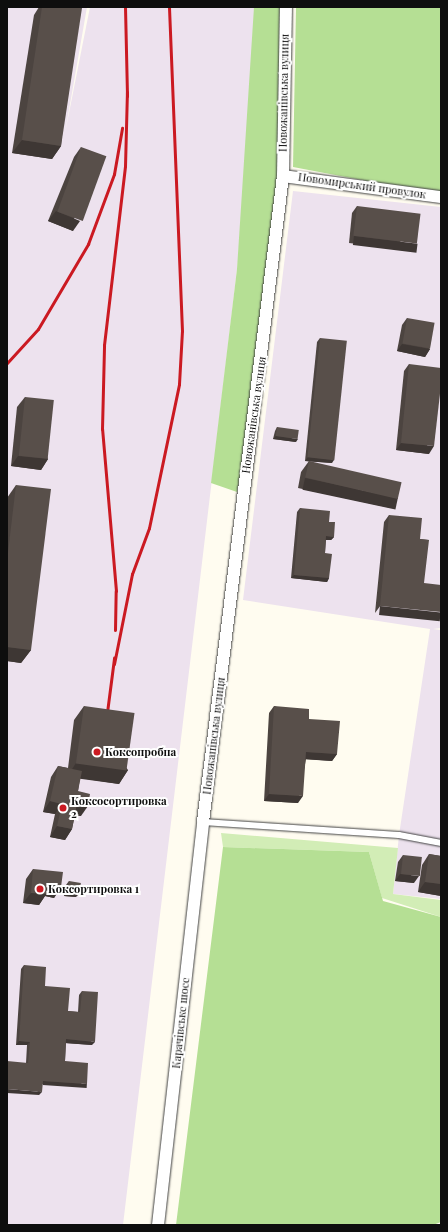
<!DOCTYPE html>
<meta charset="utf-8">
<style>
body{margin:0}
#map{position:relative;width:448px;height:1232px;overflow:hidden;background:#fffcf0;font-family:"Playfair Display",serif}
div>[style]{position:absolute}
[style*='--x']{left:calc(var(--x)*1px);top:calc(var(--y)*1px);width:calc(var(--w)*1px);rotate:calc(var(--a)*1deg)}
.industrial>*{inset:0;background:#ede2ee}
.green>*{inset:0;background:#d2edb6}
.forest>*{inset:0;background:#b5df94}
.roads{filter:drop-shadow(0 0 1px #414141) drop-shadow(0 0 1px #414141)}
.service>*{height:6px;margin:-3px;padding:0 3px;transform-origin:3px;border-radius:3px;background:#fff}
.minor>*{height:12px;margin:-6px;padding:0 6px;transform-origin:6px;border-radius:6px;background:#fff}
.rail>*{height:3px;margin:-1.5px;padding:0 1.5px;transform-origin:1.5px;border-radius:1.5px;background:#cb1a22}
.wall>*{inset:0;background:#4c4440}
.shaded-wall>*{inset:0;background:#3e3734;transform-origin:0 0}
.building>*{inset:0;background:#584f4a;transform-origin:0 0}
.dots>*{width:11px;height:11px;translate:-50% -50%;box-sizing:border-box;border:2px solid #fff;border-radius:50%}
span{translate:-50% -50%;white-space:nowrap;text-align:center;line-height:1.15;-webkit-text-stroke:4px #fff;paint-order:stroke}
.street-label{font-size:11px;color:#0e0e0e}
.poi-label{font-size:11px;color:#0e0e0e;font-weight:700}
.left{translate:0 -50%;text-align:left}
.frame{position:absolute;inset:0;border:8px solid #0e0e0e;pointer-events:none}
</style>
<div id="map">
<div class="industrial">
<i style="clip-path:polygon(7px 7px,87px 7px,65px 133px,90px 7px,255px 7px,238px 261px,123px 1225px,7px 1225px)"></i>
<i style="clip-path:polygon(293px 191px,441px 207px,441px 628px,433px 629px,441px 630px,441px 899px,393px 894px,399px 835px,430px 629px,243px 600px)"></i>
</div>
<div class="green">
<i style="clip-path:polygon(221px 833px,398px 848px,393px 894px,441px 900px,441px 917px,382px 898px,369px 852px,223px 847px)"></i>
</div>
<div class="forest">
<i style="clip-path:polygon(254px 7px,287px 7px,283px 176px,258px 388px,237px 492px,211px 483px,237px 269px)"></i>
<i style="clip-path:polygon(296px 7px,441px 7px,441px 195px,293px 167px)"></i>
<i style="clip-path:polygon(223px 847px,369px 852px,383px 901px,441px 917px,441px 1222px,433px 1225px,176px 1225px)"></i>
</div>
<div class="roads">
<div class="service">
<i style="--x:203;--y:822;--w:196;--a:3.8"></i>
<i style="--x:399;--y:835;--w:43;--a:10.8"></i>
</div>
<div class="minor">
<i style="--x:283;--y:176;--w:159;--a:7.6"></i>
<i style="--x:158;--y:1225;--w:406;--a:-83.6"></i>
<i style="--x:203;--y:822;--w:651;--a:-82.94"></i>
<i style="--x:283;--y:176;--w:169;--a:-89"></i>
</div>
</div>
<div class="rail">
<i style="--x:125;--y:7;--w:89;--a:88.7"></i>
<i style="--x:7;--y:363;--w:46;--a:-47.6"></i>
<i style="--x:38;--y:329;--w:99;--a:-59.5"></i>
<i style="--x:88;--y:244;--w:75;--a:-69.6"></i>
<i style="--x:114;--y:174;--w:47;--a:-80.1"></i>
<i style="--x:115;--y:630;--w:39;--a:-89"></i>
<i style="--x:116;--y:591;--w:163;--a:-94.9"></i>
<i style="--x:102;--y:429;--w:84;--a:-88.6"></i>
<i style="--x:104;--y:345;--w:180;--a:-83.3"></i>
<i style="--x:125;--y:166;--w:74;--a:-88.5"></i>
<i style="--x:114;--y:664;--w:92;--a:-78.7"></i>
<i style="--x:132;--y:574;--w:49;--a:-69.7"></i>
<i style="--x:149;--y:528;--w:147;--a:-78.2"></i>
<i style="--x:179;--y:384;--w:53;--a:-86.8"></i>
<i style="--x:182;--y:331;--w:324;--a:-92.3"></i>
<i style="--x:106;--y:720;--w:63;--a:-82.6"></i>
</div>
<div class="wall">
<i style="clip-path:polygon(39px 7px,75px 7px,61px 146px,52px 159px,12px 153px,34px 15px)"></i>
<i style="clip-path:polygon(81px 147px,73px 231px,48px 221px,74px 157px)"></i>
<i style="clip-path:polygon(357px 206px,412px 251px,349px 243px,352px 213px)"></i>
<i style="clip-path:polygon(407px 318px,430px 349px,425px 357px,397px 351px,402px 325px)"></i>
<i style="clip-path:polygon(320px 338px,332px 463px,305px 461px,317px 342px)"></i>
<i style="clip-path:polygon(409px 364px,429px 454px,396px 450px,404px 371px)"></i>
<i style="clip-path:polygon(25px 397px,48px 459px,41px 470px,11px 466px,17px 407px)"></i>
<i style="clip-path:polygon(277px 427px,296px 442px,273px 439px,275px 431px)"></i>
<i style="clip-path:polygon(309px 461px,391px 508px,298px 488px,301px 472px)"></i>
<i style="clip-path:polygon(16px 485px,31px 650px,21px 663px,7px 661px,7px 498px)"></i>
<i style="clip-path:polygon(300px 508px,329px 522px,334px 537px,331px 540px,326px 540px,325px 553px,329px 578px,327px 582px,291px 578px,297px 512px)"></i>
<i style="clip-path:polygon(389px 515px,420px 539px,429px 540px,375px 613px,384px 522px)"></i>
<i style="clip-path:polygon(84px 706px,128px 770px,119px 784px,80px 778px,78px 791px,81px 816px,75px 815px,72px 829px,65px 840px,50px 837px,55px 814px,43px 812px,51px 777px,58px 766px,68px 768px,74px 720px)"></i>
<i style="clip-path:polygon(274px 706px,309px 719px,337px 754px,332px 761px,306px 759px,298px 803px,264px 801px,269px 713px)"></i>
<i style="clip-path:polygon(429px 854px,441px 856px,441px 896px,418px 892px,422px 865px)"></i>
<i style="clip-path:polygon(403px 855px,414px 883px,395px 881px,398px 862px)"></i>
<i style="clip-path:polygon(33px 869px,61px 887px,54px 898px,45px 896px,39px 905px,23px 903px,26px 879px)"></i>
<i style="clip-path:polygon(69px 881px,76px 897px,64px 896px,66px 885px)"></i>
<i style="clip-path:polygon(24px 965px,45px 986px,68px 1011px,78px 1012px,79px 995px,82px 991px,92px 1045px,66px 1043px,65px 1061px,84px 1087px,42px 1084px,39px 1095px,26px 1063px,27px 1045px,16px 1045px,21px 969px)"></i>
</div>
<div class="shaded-wall">
<i style="clip-path:polygon(22px 140px,61px 146px,52px 159px,12px 153px)"></i>
<i style="clip-path:polygon(56px 211px,80px 221px,73px 231px,48px 221px)"></i>
<i style="left:354px;top:236px;width:64px;height:9px;rotate:7deg"></i>
<i style="clip-path:polygon(402px 344px,430px 349px,425px 357px,397px 351px)"></i>
<i style="clip-path:polygon(276px 436px,298px 439px,296px 442px,273px 439px)"></i>
<i style="clip-path:polygon(401px 443px,434px 446px,429px 454px,396px 450px)"></i>
<i style="clip-path:polygon(18px 456px,48px 459px,41px 470px,11px 466px)"></i>
<i style="clip-path:polygon(308px 457px,334px 460px,332px 463px,305px 461px)"></i>
<i style="left:305px;top:478px;width:95px;height:12px;rotate:12deg"></i>
<i style="clip-path:polygon(326px 536px,334px 537px,331px 540px,324px 540px)"></i>
<i style="clip-path:polygon(294px 575px,329px 578px,327px 582px,291px 578px)"></i>
<i style="left:380px;top:606px;width:61px;height:9px;rotate:6deg"></i>
<i style="clip-path:polygon(7px 647px,31px 650px,21px 663px,7px 661px)"></i>
<i style="clip-path:polygon(306px 752px,337px 754px,332px 761px,301px 759px)"></i>
<i style="clip-path:polygon(76px 763px,128px 770px,119px 784px,67px 777px)"></i>
<i style="clip-path:polygon(269px 794px,303px 796px,298px 803px,264px 801px)"></i>
<i style="clip-path:polygon(50px 801px,62px 804px,55px 814px,43px 812px)"></i>
<i style="clip-path:polygon(77px 804px,88px 806px,81px 816px,70px 815px)"></i>
<i style="clip-path:polygon(57px 826px,72px 829px,65px 840px,50px 837px)"></i>
<i style="clip-path:polygon(400px 874px,419px 876px,414px 883px,395px 881px)"></i>
<i style="clip-path:polygon(425px 882px,441px 884px,441px 896px,418px 892px)"></i>
<i style="clip-path:polygon(47px 885px,61px 887px,54px 898px,45px 896px,39px 905px,23px 903px,31px 893px)"></i>
<i style="clip-path:polygon(67px 892px,79px 894px,76px 897px,64px 896px)"></i>
<i style="clip-path:polygon(66px 1039px,95px 1042px,92px 1045px,64px 1043px)"></i>
<i style="clip-path:polygon(19px 1041px,30px 1042px,27px 1045px,16px 1045px)"></i>
<i style="left:43px;top:1081px;width:44px;height:4px;rotate:4deg"></i>
<i style="clip-path:polygon(7px 1089px,42px 1092px,39px 1095px,7px 1093px)"></i>
</div>
<div class="building">
<i style="clip-path:polygon(42px 7px,75px 7px,82px 8px,61px 146px,22px 140px)"></i>
<i style="left:81px;top:147px;width:27px;height:69px;rotate:20deg"></i>
<i style="left:357px;top:206px;width:64px;height:30px;rotate:7deg"></i>
<i style="left:407px;top:318px;width:28px;height:26px;rotate:10deg"></i>
<i style="left:320px;top:338px;width:27px;height:120px;rotate:6deg"></i>
<i style="clip-path:polygon(409px 364px,441px 368px,441px 385px,434px 446px,401px 443px)"></i>
<i style="left:25px;top:397px;width:29px;height:59px;rotate:6deg"></i>
<i style="left:277px;top:427px;width:22px;height:9px;rotate:8deg"></i>
<i style="left:309px;top:461px;width:95px;height:17px;rotate:13deg"></i>
<i style="clip-path:polygon(16px 485px,51px 489px,31px 650px,7px 647px,7px 561px)"></i>
<i style="clip-path:polygon(300px 508px,330px 511px,329px 522px,335px 522px,334px 537px,326px 536px,325px 553px,332px 554px,329px 578px,294px 575px)"></i>
<i style="clip-path:polygon(389px 515px,422px 518px,420px 539px,429px 540px,424px 583px,441px 585px,441px 612px,380px 606px)"></i>
<i style="left:84px;top:706px;width:51px;height:58px;rotate:8deg"></i>
<i style="clip-path:polygon(274px 706px,309px 709px,309px 719px,340px 721px,337px 754px,306px 752px,303px 796px,269px 794px)"></i>
<i style="clip-path:polygon(58px 766px,82px 771px,78px 791px,90px 794px,88px 806px,77px 804px,72px 829px,57px 826px,62px 804px,50px 801px)"></i>
<i style="clip-path:polygon(429px 854px,441px 856px,441px 884px,425px 882px)"></i>
<i style="left:403px;top:855px;width:19px;height:19px;rotate:6deg"></i>
<i style="clip-path:polygon(33px 869px,63px 872px,61px 887px,47px 885px,46px 894px,31px 893px)"></i>
<i style="left:69px;top:881px;width:12px;height:11px;rotate:9deg"></i>
<i style="clip-path:polygon(24px 965px,46px 967px,45px 986px,70px 988px,68px 1011px,80px 1012px,82px 991px,98px 992px,95px 1042px,66px 1039px,65px 1061px,88px 1063px,87px 1084px,43px 1081px,42px 1092px,7px 1089px,7px 1061px,28px 1063px,30px 1042px,19px 1041px)"></i>
</div>
<div class="dots">
<i style="left:97px;top:752px;background:#cb1a22"></i>
<i style="left:63px;top:808px;background:#cb1a22"></i>
<i style="left:40px;top:889px;background:#cb1a22"></i>
</div>
<div class="street-label">
<span style="left:284px;top:93px;rotate:-89deg">Новожанівська вулиця</span>
<span style="left:362px;top:186px;rotate:8deg">Новомирський провулок</span>
<span style="left:254px;top:415px;rotate:-82deg">Новожанівська вулиця</span>
<span style="left:214px;top:736px;rotate:-83deg">Новожанівська вулиця</span>
<span style="left:181px;top:1023px;rotate:-84deg">Карачівське шосе</span>
</div>
<div class="poi-label">
<span class="left" style="left:105px;top:752px">Коксопробна</span>
<span class="left" style="left:71px;top:808px">Коксосортировка<br>2</span>
<span class="left" style="left:48px;top:889px">Коксортировка 1</span>
</div>
<div class="frame"></div>
</div>
